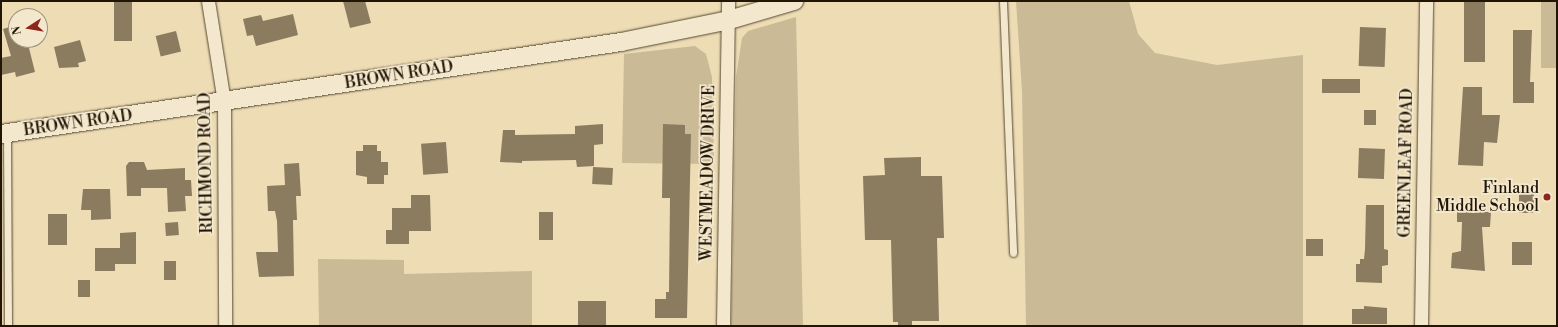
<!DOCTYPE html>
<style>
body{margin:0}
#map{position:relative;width:1558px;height:327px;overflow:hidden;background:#eddcb4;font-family:"Libre Bodoni",serif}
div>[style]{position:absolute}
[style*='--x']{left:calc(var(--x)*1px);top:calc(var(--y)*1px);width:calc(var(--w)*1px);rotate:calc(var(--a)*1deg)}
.green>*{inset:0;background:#caba96;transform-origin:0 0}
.building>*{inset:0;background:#8b7c60;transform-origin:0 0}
.roads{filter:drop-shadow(0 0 1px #544730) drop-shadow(0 0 1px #544730)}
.service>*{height:7px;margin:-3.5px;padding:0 3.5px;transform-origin:3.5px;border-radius:3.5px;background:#f3e8ce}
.minor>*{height:13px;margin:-6.5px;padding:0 6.5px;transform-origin:6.5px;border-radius:6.5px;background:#f3e8ce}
.secondary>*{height:18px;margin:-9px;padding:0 9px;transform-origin:9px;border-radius:9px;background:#f3e8ce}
.dots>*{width:11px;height:11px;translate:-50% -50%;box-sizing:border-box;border:2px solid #f3e8ce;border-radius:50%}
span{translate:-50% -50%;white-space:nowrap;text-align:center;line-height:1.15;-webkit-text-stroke:3.5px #f3e8ce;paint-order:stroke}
.street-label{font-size:16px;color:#211504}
.poi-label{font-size:16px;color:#211504}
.right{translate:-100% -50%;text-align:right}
.frame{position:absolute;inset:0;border:2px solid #211504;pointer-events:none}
.north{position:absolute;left:8px;top:8px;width:40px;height:40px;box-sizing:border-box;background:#f3e8ce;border:1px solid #9f947d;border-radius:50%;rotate:258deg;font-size:11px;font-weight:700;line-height:16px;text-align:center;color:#211504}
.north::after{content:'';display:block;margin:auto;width:14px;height:18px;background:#8f2418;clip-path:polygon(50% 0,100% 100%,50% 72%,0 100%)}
</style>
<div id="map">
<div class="green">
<i style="clip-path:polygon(1016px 1px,1129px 1px,1138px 34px,1155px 53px,1217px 65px,1303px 55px,1303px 326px,1026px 326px,1022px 91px)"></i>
<i style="left:1541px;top:1px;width:16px;height:67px"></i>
<i style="clip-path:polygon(796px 17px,803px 326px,731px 326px,736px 77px,742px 38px,748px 31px)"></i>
<i style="clip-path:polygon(695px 46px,706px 54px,712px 77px,714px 164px,622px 163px,624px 54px)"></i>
<i style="clip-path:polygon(318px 259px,404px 260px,404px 274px,532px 271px,532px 326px,319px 326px)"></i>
</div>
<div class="building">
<i style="left:114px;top:1px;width:18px;height:40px"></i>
<i style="clip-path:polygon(343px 1px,365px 1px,371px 23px,350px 28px)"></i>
<i style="left:1464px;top:1px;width:21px;height:61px"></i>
<i style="clip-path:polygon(293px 14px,298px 35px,256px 46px,253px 35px,247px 36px,243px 19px,261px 15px,263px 21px)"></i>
<i style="clip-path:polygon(16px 25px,16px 40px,27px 40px,35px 72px,16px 77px,15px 72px,1px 75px,1px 58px,11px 56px,3px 29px)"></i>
<i style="left:1360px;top:27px;width:26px;height:39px;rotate:2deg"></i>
<i style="clip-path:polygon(1513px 30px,1532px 30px,1530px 82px,1534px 82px,1534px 103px,1513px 103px)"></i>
<i style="left:176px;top:31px;width:21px;height:21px;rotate:76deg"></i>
<i style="clip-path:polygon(80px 40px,86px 61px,78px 63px,79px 67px,59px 68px,54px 47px)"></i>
<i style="left:1322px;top:79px;width:38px;height:14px"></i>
<i style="clip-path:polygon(1463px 87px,1482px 87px,1482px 115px,1500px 115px,1497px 143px,1484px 142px,1483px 166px,1458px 165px)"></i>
<i style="left:1376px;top:110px;width:15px;height:12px;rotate:90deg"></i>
<i style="clip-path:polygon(603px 124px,603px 144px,594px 145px,594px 166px,577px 167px,576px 160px,522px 161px,522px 163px,500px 162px,503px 130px,515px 130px,515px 135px,575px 134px,575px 126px)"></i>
<i style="clip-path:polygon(663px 124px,685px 125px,685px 134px,691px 134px,687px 318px,655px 318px,655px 299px,666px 299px,666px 292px,669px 292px,670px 198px,662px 198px)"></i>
<i style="left:446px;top:142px;width:31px;height:25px;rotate:86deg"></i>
<i style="clip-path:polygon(363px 145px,377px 145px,377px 151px,381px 151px,381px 162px,388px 162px,388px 175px,384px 175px,384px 184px,367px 184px,367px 177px,356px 175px,356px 151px,363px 151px)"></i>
<i style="left:1359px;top:148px;width:26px;height:30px;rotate:2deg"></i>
<i style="clip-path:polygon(921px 157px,921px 176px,942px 176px,944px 238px,937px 238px,939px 321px,912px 321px,912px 326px,898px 326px,898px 322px,893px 322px,891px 240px,865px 240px,863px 176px,885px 175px,884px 158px)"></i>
<i style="clip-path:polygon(129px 162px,144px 162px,147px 170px,185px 168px,185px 180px,191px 180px,192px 196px,185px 196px,186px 211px,168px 212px,167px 188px,141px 188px,141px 196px,127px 196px,126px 166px)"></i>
<i style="clip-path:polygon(299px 163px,301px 196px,296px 196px,297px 220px,293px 220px,294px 276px,259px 277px,256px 252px,278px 252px,277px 221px,275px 211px,268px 211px,267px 186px,285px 185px,284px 164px)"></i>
<i style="left:613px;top:168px;width:17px;height:20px;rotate:93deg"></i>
<i style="clip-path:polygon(83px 189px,110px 189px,111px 219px,91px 220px,91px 210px,81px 210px)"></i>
<i style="left:1519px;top:192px;width:15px;height:21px"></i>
<i style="clip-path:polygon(411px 195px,430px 195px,431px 231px,409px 231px,409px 244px,386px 244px,386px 230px,392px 230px,392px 208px,411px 208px)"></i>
<i style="clip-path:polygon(1366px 205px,1384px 205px,1384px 249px,1388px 250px,1388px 265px,1382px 266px,1382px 283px,1356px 282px,1356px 264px,1360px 264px,1360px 259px,1364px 259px,1365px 249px)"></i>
<i style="clip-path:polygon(1457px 208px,1483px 208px,1483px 212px,1491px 212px,1490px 227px,1482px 227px,1485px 271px,1451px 268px,1452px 253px,1461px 251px,1462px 222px,1457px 222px)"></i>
<i style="left:553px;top:212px;width:28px;height:14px;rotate:90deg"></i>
<i style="left:48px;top:214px;width:19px;height:31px"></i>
<i style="left:178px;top:222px;width:13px;height:13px;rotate:86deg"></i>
<i style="clip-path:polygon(136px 232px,136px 264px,115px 264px,115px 271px,95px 271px,95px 248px,120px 248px,120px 233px)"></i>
<i style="left:1306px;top:239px;width:17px;height:17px"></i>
<i style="left:1512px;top:242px;width:20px;height:23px"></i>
<i style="left:164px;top:261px;width:12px;height:19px"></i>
<i style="left:78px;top:280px;width:12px;height:17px"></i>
<i style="left:578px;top:301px;width:28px;height:25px"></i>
<i style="clip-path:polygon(1364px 306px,1387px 308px,1387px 324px,1352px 324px,1352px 309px,1364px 309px)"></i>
</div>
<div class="roads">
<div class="service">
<i style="--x:1003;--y:1;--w:252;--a:87.7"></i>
<i style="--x:7;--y:133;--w:193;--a:89.7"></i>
</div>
<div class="minor">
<i style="--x:208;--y:1;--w:102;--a:81"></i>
<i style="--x:224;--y:102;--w:224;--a:89.7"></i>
<i style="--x:723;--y:326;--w:325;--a:-89.1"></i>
<i style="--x:1421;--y:326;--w:325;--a:-89.1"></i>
</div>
<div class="secondary">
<i style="--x:1;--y:134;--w:627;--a:-8.44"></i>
<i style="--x:621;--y:42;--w:110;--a:-11.5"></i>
<i style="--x:729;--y:20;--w:68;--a:-16.3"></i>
</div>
</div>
<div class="dots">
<i style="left:1547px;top:197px;background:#8f2418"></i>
</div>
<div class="street-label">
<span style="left:399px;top:75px;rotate:-9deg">BROWN ROAD</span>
<span style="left:78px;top:123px;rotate:-8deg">BROWN ROAD</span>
<span style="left:206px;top:163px;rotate:-91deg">RICHMOND ROAD</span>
<span style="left:1406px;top:163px;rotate:-89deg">GREENLEAF ROAD</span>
<span style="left:708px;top:173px;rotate:-89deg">WESTMEADOW DRIVE</span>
</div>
<div class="poi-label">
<span class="right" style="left:1539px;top:197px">Finland<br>Middle School</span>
</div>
<div class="frame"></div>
<div class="north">N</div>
</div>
